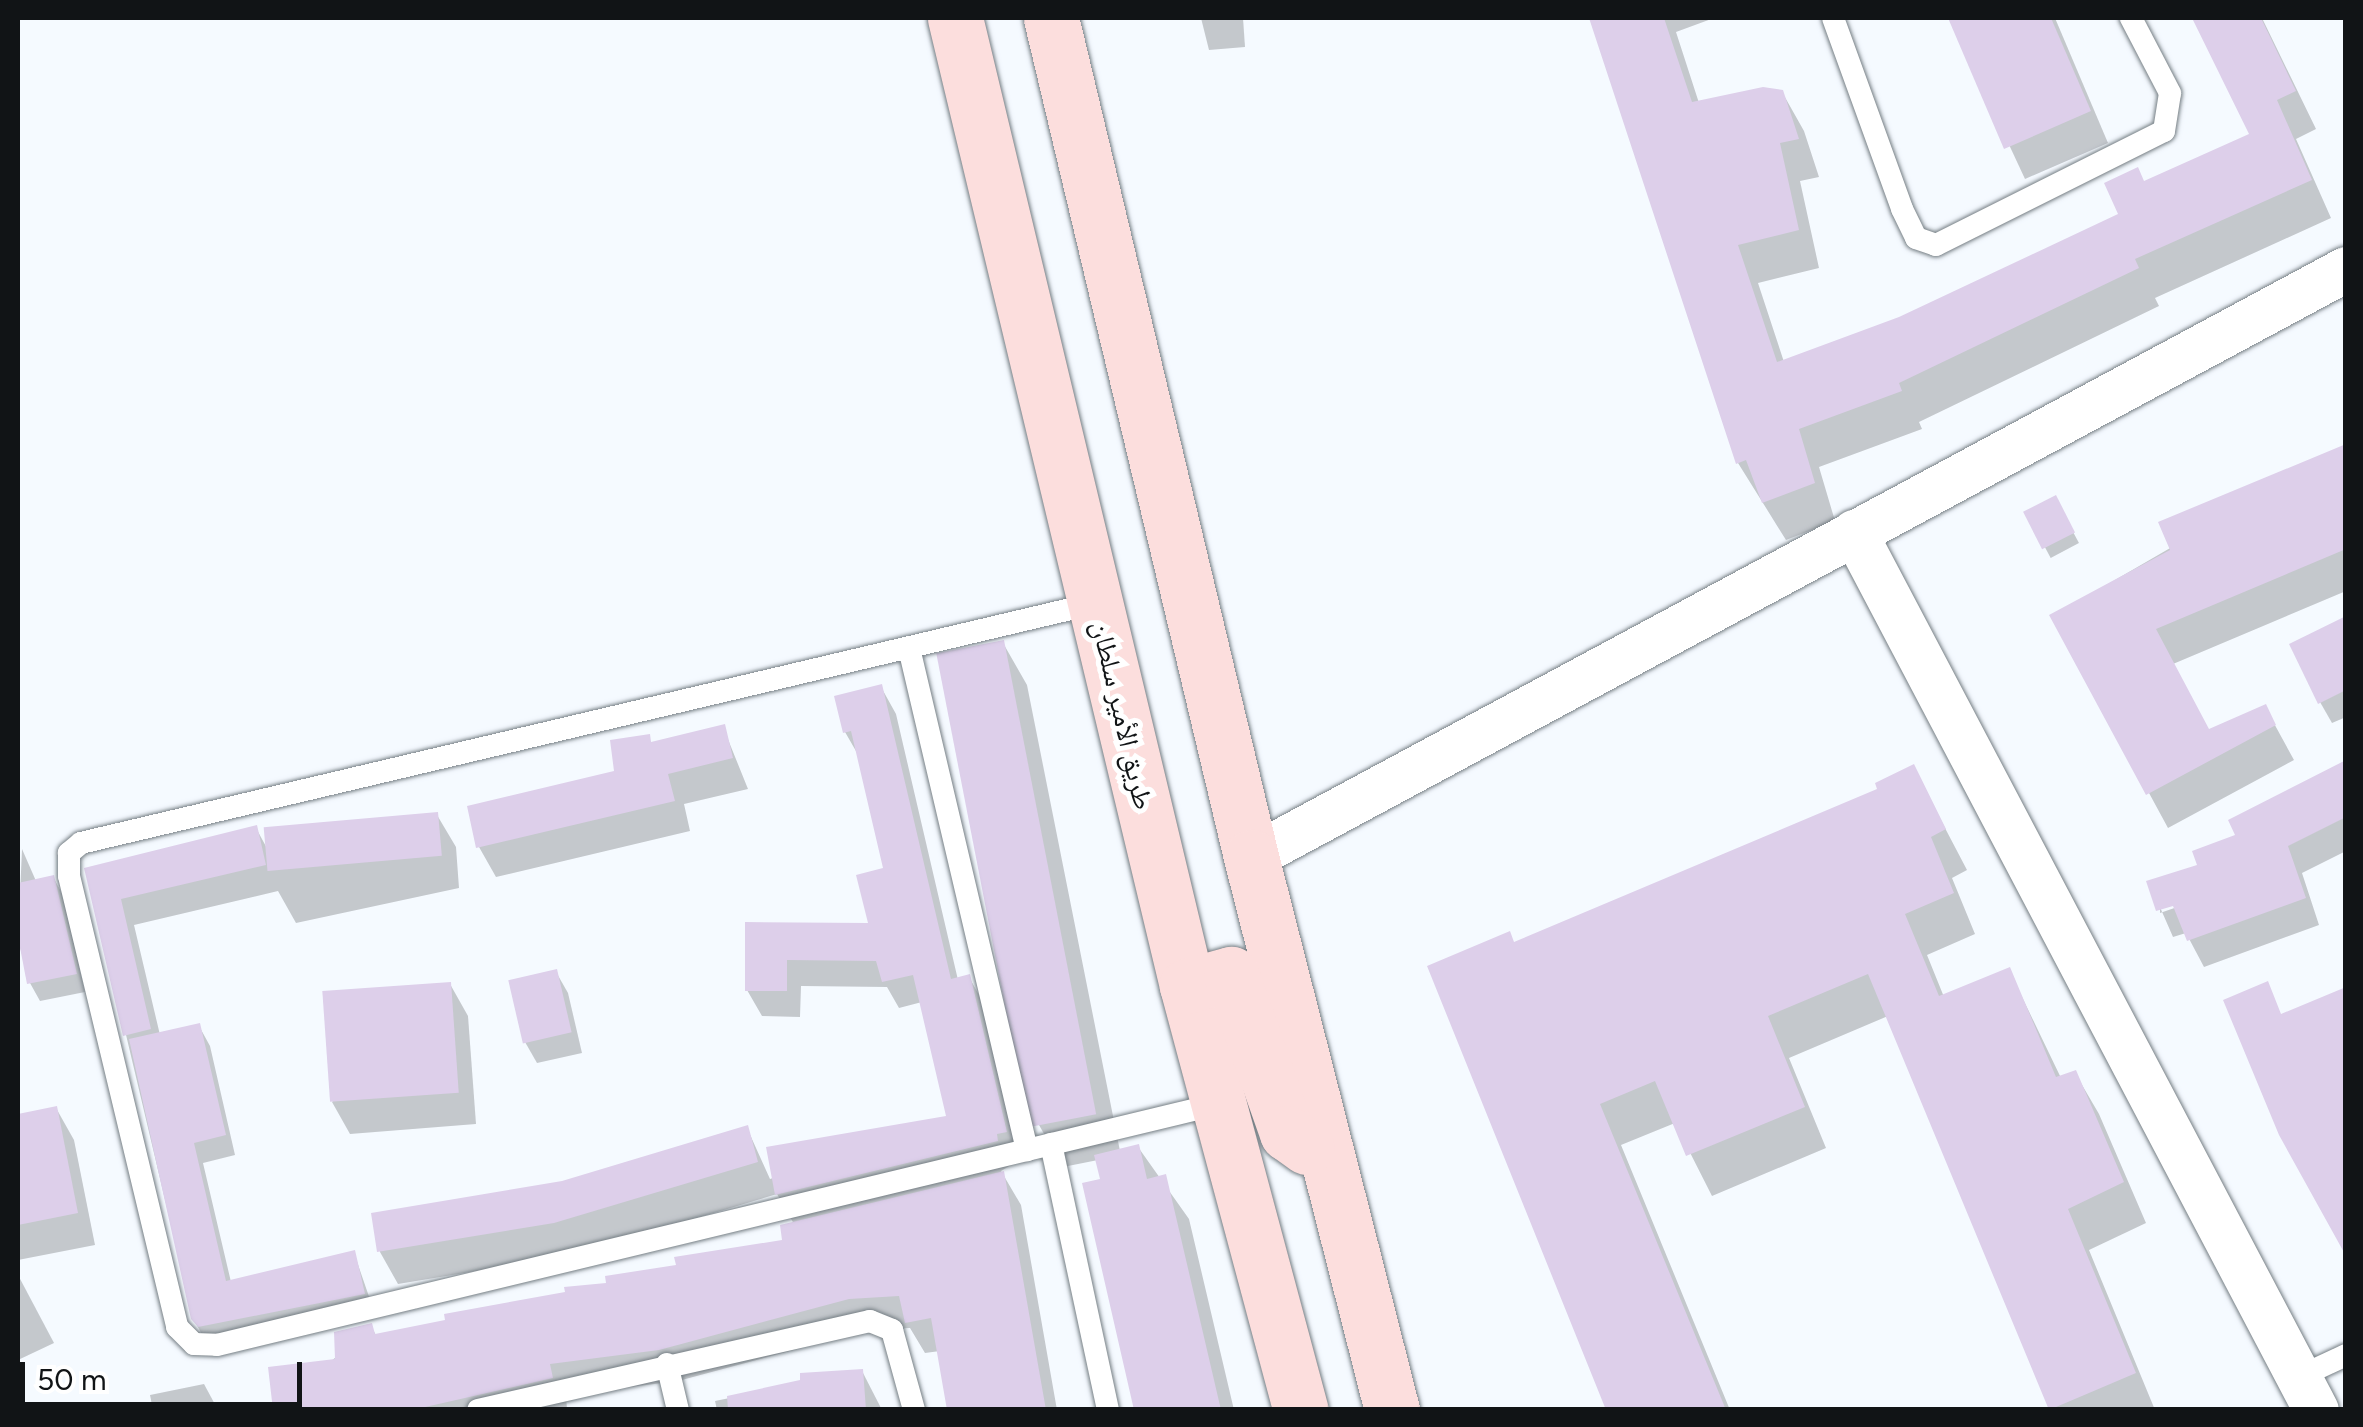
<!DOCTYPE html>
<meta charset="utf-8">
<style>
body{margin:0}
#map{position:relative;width:2363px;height:1427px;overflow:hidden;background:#f5faff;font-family:Figtree,"Noto Naskh Arabic",sans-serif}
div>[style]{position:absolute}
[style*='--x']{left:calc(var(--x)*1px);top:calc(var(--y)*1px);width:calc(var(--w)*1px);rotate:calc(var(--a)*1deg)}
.shadow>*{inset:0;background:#0003;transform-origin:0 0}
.building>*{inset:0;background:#ddcfea;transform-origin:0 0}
.roads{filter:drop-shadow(0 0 2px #757e84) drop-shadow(0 0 2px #757e84)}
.lane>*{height:22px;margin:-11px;padding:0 11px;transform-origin:11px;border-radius:11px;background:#fff}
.street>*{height:45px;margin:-22.5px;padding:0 22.5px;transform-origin:22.5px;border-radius:22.5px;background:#fff}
.primary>*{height:55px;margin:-27.5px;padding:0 27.5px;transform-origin:27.5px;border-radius:27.5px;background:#fcdedd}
span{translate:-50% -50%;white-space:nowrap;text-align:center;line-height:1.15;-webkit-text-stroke:10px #fff;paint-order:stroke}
.street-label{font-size:28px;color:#111416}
.frame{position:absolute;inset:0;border:20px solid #111416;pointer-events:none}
.scale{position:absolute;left:20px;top:1362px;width:282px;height:45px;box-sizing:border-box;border:5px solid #111416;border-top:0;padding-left:12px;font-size:30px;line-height:35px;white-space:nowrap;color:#111416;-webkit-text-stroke:8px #fff;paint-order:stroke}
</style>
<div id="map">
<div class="shadow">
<i style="clip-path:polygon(1201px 18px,1243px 18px,1245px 47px,1209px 50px)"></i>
<i style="clip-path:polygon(1592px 18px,1714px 18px,1676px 32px,1699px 103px,1782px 92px,1804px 131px,1819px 177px,1800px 181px,1819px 268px,1758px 283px,1784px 362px,1900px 319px,2121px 215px,2145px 184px,2252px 135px,2195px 18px,2262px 18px,2316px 129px,2296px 139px,2331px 218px,2155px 298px,2159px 306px,1919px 422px,1922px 429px,1819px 467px,1835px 521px,1786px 540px,1738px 463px)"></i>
<i style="clip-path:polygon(1950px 18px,2055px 18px,2108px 143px,2025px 179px)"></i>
<i style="clip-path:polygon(2346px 446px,2346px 591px,2173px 664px,2209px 732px,2265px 707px,2294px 760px,2168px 828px,2053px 616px)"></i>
<i style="left:2055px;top:498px;width:51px;height:32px;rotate:62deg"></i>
<i style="clip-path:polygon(2346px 618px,2346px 717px,2332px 723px,2320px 702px)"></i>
<i style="clip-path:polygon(1003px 643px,1027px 685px,1120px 1151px,1138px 1147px,1189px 1219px,1234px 1410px,1137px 1410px,1098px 1160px,1063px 1167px,1039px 1125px)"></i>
<i style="clip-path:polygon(881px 687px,896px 714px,958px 980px,969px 977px,984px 1004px,1021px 1159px,1001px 1171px,1021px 1205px,1057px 1410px,950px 1410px,940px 1351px,925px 1353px,910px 1328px,868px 1330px,678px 1381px,566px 1395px,567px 1410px,276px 1410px,371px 1326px,377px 1337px,609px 1285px,785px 1242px,794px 1224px,777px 1194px,573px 1255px,398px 1284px,380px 1252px,374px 1215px,562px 1184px,747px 1128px,770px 1179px,949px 1118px,922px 1002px,899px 1008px,887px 987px,801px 986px,800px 1017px,762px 1016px,747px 990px,747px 925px,871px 925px,886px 870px,860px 758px,845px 732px)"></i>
<i style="clip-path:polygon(723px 727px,748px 789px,684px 804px,690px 831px,496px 877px,479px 847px,617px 773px,648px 737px,652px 744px)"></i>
<i style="clip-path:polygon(evenodd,2346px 763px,2346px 851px,2302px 873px,2319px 925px,2204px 967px,2186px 933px,2173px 937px,2149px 882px,2200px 866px,2195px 852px,2239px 836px,2232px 821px,2346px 763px,2185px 900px,2186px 904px,2160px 913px,2160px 907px,2185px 900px)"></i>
<i style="clip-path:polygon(1913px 767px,1967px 870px,1952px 878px,1975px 934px,1927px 955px,1944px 997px,2009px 970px,2061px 1078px,2075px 1073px,2099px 1114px,2146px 1223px,2089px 1250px,2155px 1410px,2052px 1410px,1888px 1016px,1789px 1058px,1826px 1148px,1712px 1196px,1675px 1123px,1621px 1145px,1730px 1410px,1607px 1410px,1514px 944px,1881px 790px)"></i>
<i style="clip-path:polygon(437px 815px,456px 847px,459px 888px,296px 923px,278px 891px,134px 925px,160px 1035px,199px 1026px,210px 1046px,235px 1155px,203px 1163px,231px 1282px,354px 1253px,375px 1314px,205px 1340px,193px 1318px,87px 870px,256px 828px,269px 852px)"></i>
<i style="clip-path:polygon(22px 849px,36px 881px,53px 877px,63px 895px,85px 992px,40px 1001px,30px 983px,18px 940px)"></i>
<i style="clip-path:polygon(556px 972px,568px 993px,582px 1053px,537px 1063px,525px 1042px)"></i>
<i style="clip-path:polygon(450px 984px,468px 1016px,476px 1124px,350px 1134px,332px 1102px)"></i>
<i style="clip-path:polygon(56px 1108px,74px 1140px,95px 1245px,18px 1260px,18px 1116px)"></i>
<i style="clip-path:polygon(18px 1275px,54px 1343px,18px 1360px)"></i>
<i style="clip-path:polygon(862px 1371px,882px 1410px,717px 1410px,715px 1401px)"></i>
<i style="clip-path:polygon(204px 1384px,218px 1410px,153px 1410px,150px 1395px)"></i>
</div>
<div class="building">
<i style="clip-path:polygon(1589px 18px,1664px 18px,1692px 102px,1763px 87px,1783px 90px,1799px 139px,1780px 143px,1799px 230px,1738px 245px,1777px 362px,1899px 317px,2118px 214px,2104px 183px,2138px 167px,2144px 181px,2249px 134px,2192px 18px,2261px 18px,2296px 91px,2277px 100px,2312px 180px,2135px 259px,2139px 268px,1899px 383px,1902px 391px,1799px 429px,1815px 483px,1762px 503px,1746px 460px,1736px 464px)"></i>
<i style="clip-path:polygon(1948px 18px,2051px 18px,2091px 111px,2004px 149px)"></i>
<i style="clip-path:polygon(2346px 444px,2346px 549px,2156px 629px,2209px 729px,2266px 704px,2276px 725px,2146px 795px,2049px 615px,2170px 550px,2158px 522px)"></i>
<i style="left:2056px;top:495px;width:42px;height:37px;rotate:63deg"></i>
<i style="clip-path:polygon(2346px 616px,2346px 690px,2318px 704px,2289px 644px)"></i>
<i style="left:1004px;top:640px;width:483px;height:69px;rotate:79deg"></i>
<i style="clip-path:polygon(882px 684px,951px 979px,970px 974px,1007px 1132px,997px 1134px,998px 1141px,775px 1195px,766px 1147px,946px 1116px,913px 975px,882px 982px,876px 961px,787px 960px,787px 991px,745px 991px,745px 922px,868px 923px,856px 875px,883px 868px,851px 731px,843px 733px,834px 696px)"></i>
<i style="clip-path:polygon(725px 724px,733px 758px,668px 774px,675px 801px,476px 848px,467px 806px,614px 771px,610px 740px,650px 734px,651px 742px)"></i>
<i style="clip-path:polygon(2346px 760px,2346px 817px,2288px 846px,2306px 898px,2187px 941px,2173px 906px,2156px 911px,2146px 881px,2197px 865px,2192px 851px,2235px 835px,2228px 820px)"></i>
<i style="clip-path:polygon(1914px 764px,1946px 829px,1931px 837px,1954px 893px,1905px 914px,1939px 996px,2010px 967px,2056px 1077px,2076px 1070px,2124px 1182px,2068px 1209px,2136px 1373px,2049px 1410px,1868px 974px,1768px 1016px,1805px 1107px,1686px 1156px,1655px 1081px,1600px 1104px,1726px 1410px,1606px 1410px,1427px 966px,1510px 931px,1514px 942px,1877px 789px,1875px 783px)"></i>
<i style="left:438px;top:812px;width:44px;height:175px;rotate:85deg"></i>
<i style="clip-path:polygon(257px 825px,266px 865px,121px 899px,151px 1029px,123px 1036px,84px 868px)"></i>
<i style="clip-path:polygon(54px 875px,77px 974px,27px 984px,18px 937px,18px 883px)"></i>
<i style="left:557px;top:969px;width:65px;height:50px;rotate:77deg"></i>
<i style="clip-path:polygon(2268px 981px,2281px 1014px,2346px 987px,2346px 1256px,2279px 1135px,2223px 1000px)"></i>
<i style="left:451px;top:982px;width:111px;height:129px;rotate:86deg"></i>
<i style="clip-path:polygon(200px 1023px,226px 1135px,194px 1143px,226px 1281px,355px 1250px,365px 1294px,198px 1327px,191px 1319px,129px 1039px)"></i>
<i style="clip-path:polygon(57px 1106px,78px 1213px,18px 1225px,18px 1114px)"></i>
<i style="clip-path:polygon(748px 1125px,758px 1162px,554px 1223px,377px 1252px,371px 1213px,562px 1181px)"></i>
<i style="clip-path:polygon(1139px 1144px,1147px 1179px,1166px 1174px,1221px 1410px,1134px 1410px,1082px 1183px,1100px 1179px,1094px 1155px)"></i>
<i style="clip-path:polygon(1004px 1171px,1046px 1410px,947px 1410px,931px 1318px,905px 1323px,899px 1296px,849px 1299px,659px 1350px,550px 1364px,553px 1378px,412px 1410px,273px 1410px,268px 1367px,335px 1359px,334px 1332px,372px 1323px,375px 1334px,445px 1320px,444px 1314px,565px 1292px,564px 1287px,606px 1283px,605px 1276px,676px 1265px,674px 1257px,782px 1240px,780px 1225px)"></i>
<i style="clip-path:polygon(863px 1369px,866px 1410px,728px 1410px,727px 1396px,800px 1380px,800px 1373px)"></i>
</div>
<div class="roads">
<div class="lane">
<i style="--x:1833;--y:18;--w:203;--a:70.1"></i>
<i style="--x:1902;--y:209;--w:32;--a:64"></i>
<i style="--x:1916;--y:238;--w:21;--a:19"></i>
<i style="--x:1936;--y:245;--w:255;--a:-26.6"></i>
<i style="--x:2164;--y:131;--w:38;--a:-81"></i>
<i style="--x:2170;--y:93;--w:85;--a:-117.5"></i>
<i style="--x:1096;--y:603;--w:1043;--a:166.7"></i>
<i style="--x:81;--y:843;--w:16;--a:140"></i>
<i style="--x:69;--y:853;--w:23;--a:90"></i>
<i style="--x:69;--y:876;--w:464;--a:76.5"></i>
<i style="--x:177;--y:1327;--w:24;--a:45"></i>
<i style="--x:194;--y:1344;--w:23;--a:2"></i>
<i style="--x:217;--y:1345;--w:1030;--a:-13.54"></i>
<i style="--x:909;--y:648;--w:516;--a:76.77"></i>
<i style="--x:1051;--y:1144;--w:272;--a:77.9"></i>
<i style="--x:667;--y:1364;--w:47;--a:76.6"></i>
<i style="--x:2299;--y:1377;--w:52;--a:-25.1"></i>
<i style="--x:478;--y:1410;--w:402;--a:-12.8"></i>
<i style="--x:870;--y:1321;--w:24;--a:22"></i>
<i style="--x:892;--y:1330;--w:83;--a:74.6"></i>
</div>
<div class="street">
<i style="--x:1854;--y:532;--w:992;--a:62.25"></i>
<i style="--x:1251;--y:857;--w:1243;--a:-28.24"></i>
</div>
<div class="primary">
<i style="--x:955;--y:18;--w:995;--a:76.52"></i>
<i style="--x:1187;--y:986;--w:439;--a:75"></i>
<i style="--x:1051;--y:18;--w:863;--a:76.59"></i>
<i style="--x:1251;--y:857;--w:571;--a:75.7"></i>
<i style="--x:1187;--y:986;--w:46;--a:-15.3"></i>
<i style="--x:1231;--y:974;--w:169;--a:70.6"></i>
<i style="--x:1287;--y:1133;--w:24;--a:36"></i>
</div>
</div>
<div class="street-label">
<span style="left:1123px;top:715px;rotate:77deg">طريق الأمير سلطان</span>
</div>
<div class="frame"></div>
<div class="scale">50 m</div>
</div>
